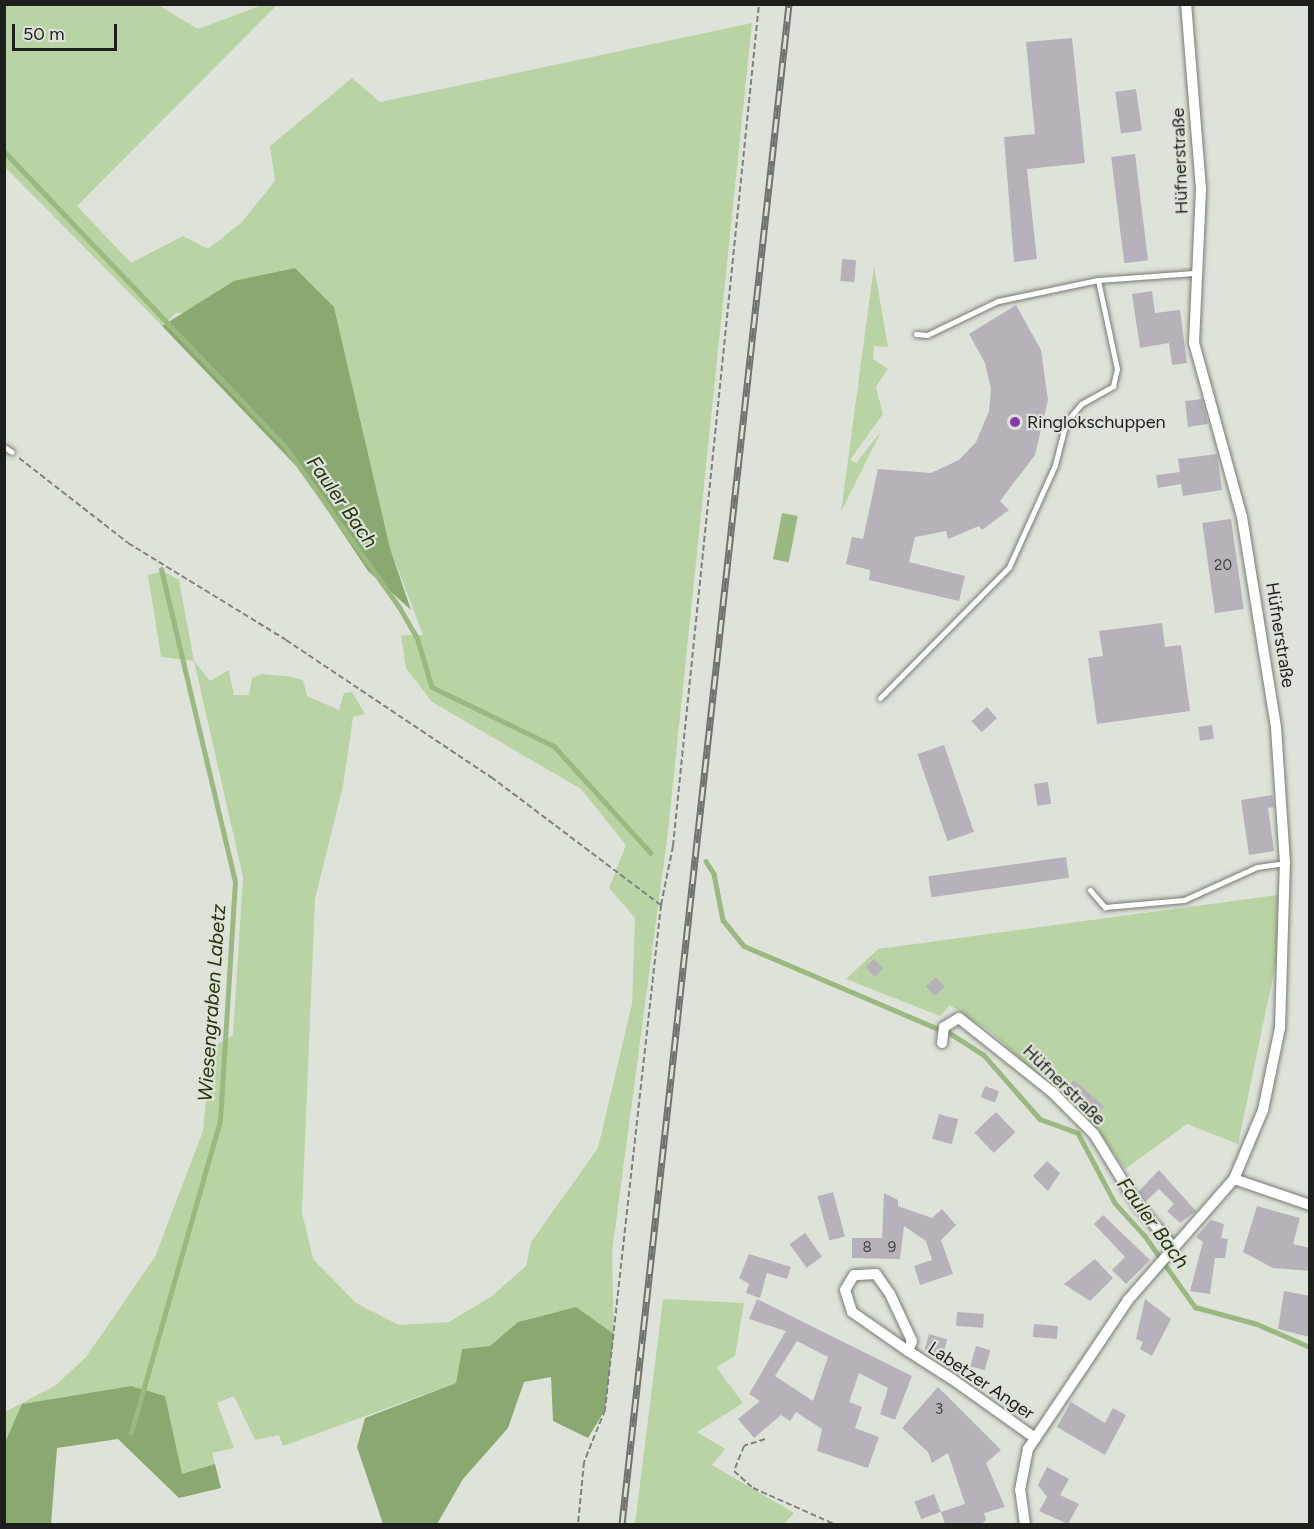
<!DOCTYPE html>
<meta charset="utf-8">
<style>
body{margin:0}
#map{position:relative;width:1314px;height:1529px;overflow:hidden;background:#dee3da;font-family:Figtree,sans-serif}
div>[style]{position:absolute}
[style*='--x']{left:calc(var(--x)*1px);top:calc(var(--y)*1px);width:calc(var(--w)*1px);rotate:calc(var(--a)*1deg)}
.green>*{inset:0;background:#bad3a4}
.forest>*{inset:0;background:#8aa870}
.water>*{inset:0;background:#9ab880;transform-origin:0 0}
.stream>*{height:4.5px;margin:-2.25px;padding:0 2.25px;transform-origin:2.25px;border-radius:2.25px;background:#9ab880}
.building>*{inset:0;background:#b7b2ba;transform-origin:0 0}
.path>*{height:2px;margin-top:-1px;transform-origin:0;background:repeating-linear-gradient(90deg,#7e817c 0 6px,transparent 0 9px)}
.roads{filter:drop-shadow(0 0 2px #777b74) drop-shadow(0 0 2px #777b74)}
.lane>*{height:5px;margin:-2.5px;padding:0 2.5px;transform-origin:2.5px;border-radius:2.5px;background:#fff}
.street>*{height:10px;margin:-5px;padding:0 5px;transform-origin:5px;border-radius:5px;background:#fff}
.rail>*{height:7px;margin-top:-3.5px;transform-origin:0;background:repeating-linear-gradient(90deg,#dee3da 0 14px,#70736e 0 28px);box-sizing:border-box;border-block:2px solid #70736e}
.dots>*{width:16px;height:16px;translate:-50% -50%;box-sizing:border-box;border:3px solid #dee3da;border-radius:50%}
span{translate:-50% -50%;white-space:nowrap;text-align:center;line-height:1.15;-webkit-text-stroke:4.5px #dee3da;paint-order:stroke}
.number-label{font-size:15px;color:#444}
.number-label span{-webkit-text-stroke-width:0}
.street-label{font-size:18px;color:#1e1f1d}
.poi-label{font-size:18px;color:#1e1f1d}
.left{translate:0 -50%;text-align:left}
.water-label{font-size:20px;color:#21340a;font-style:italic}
.frame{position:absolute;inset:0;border:6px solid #1e1f1d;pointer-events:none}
.scale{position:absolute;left:12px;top:24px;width:105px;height:27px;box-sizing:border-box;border:3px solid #1e1f1d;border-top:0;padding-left:8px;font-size:18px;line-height:21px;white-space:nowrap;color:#1e1f1d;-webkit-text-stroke:4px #dee3da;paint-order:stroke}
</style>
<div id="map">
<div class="green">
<i style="clip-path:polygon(5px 5px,158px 5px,198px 29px,262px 5px,277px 5px,77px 206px,131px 263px,183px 236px,208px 249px,241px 223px,275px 181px,270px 146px,352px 78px,380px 102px,752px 23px,668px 832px,612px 1252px,614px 1334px,576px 1307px,518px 1322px,490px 1346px,462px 1349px,456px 1383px,283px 1446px,279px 1435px,255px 1440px,234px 1396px,217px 1403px,234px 1448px,212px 1453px,215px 1464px,182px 1475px,171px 1440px,131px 1386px,22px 1404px,5px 1442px,5px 1412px,56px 1385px,86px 1357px,155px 1257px,203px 1131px,211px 1048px,233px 1035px,243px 877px,194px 661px,161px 657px,148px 575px,163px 571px,179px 580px,194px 661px,210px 681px,229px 670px,234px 695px,249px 695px,252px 678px,262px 674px,292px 677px,303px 680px,307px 696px,339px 710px,344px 693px,352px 692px,365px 714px,353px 717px,343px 786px,315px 899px,302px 1212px,313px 1259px,356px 1303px,399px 1325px,449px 1322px,492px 1296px,526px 1266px,531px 1242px,598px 1148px,632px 1004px,635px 918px,609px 888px,626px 845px,581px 789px,432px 702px,406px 668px,401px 635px,423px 635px,390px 548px,334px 307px,176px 313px,162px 326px,5px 167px)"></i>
<i style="clip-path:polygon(874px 266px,888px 347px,874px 346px,873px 359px,888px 369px,876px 387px,883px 414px,850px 460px,856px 463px,882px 430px,841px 512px)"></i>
<i style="clip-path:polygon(1278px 895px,1277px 958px,1238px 1144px,1187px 1124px,1125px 1169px,1099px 1131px,992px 1033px,950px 1005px,940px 1016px,846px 979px,878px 949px)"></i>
<i style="clip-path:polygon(663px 1299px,744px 1303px,735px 1356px,716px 1367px,743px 1403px,697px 1432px,725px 1449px,712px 1465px,794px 1513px,784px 1524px,635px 1524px)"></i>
</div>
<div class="forest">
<i style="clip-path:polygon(295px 268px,334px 307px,390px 548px,411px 610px,368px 571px,302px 472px,162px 326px,234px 281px)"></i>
<i style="clip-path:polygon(576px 1307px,614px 1334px,605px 1410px,588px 1438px,553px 1421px,551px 1377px,524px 1382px,508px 1428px,463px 1479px,437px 1524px,383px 1524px,357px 1447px,365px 1418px,456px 1383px,462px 1349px,490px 1346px,518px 1322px)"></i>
<i style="clip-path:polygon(131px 1386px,165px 1396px,182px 1474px,215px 1464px,221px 1488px,179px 1498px,118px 1439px,57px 1448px,51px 1524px,5px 1524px,5px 1442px,22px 1404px)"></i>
</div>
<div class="water">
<i style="left:782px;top:513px;width:16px;height:47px;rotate:11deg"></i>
</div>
<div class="stream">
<i style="--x:4;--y:151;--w:407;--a:46.4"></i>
<i style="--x:285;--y:446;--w:199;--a:54.6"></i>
<i style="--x:400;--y:608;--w:34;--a:60"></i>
<i style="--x:417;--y:637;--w:52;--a:73.3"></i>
<i style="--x:432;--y:687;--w:136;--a:25.8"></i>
<i style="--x:554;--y:746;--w:144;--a:47.8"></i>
<i style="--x:706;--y:861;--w:15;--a:58"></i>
<i style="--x:714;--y:874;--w:47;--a:78.9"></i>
<i style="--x:723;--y:920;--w:33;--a:51"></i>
<i style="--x:744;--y:946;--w:212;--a:23.1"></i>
<i style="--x:948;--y:1032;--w:43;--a:32.6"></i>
<i style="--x:984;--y:1055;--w:85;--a:48.8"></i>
<i style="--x:1040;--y:1119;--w:40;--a:20.2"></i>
<i style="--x:1078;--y:1133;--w:79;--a:62.1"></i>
<i style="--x:1115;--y:1203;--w:45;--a:47.7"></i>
<i style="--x:1145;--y:1236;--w:87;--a:54.8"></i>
<i style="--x:1195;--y:1307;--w:64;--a:15.3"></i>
<i style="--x:1257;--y:1324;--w:58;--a:23.5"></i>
<i style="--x:131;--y:1433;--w:325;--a:-74.1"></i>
<i style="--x:220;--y:1120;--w:238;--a:-86.4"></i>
<i style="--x:235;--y:882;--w:321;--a:-103.3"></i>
</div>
<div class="building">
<i style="clip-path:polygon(1072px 38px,1085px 163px,1027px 169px,1037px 259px,1014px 262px,1004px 137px,1035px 134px,1026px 42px)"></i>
<i style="left:1136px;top:89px;width:42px;height:21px;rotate:82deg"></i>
<i style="left:1135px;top:154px;width:107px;height:24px;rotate:83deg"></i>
<i style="left:842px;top:259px;width:14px;height:22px;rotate:4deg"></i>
<i style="clip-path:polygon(1152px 291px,1155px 313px,1180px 310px,1187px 363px,1172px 365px,1169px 343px,1140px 348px,1132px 294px)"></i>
<i style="clip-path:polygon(1016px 305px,1041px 350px,1048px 400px,1035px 455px,1000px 501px,1009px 510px,982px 530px,979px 526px,948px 539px,946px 531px,915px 537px,909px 562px,965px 576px,959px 601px,869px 580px,870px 570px,846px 564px,852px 537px,863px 539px,878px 469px,931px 473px,959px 460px,976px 442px,989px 411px,991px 389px,985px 363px,969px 334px)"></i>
<i style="clip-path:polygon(1202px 399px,1208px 424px,1188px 427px,1185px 401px)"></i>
<i style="clip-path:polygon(1217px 454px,1222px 490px,1183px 496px,1181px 484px,1158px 488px,1156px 475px,1180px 472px,1178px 459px)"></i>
<i style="left:1231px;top:519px;width:91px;height:29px;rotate:82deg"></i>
<i style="clip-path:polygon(1162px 623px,1165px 647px,1181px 645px,1190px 711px,1097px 724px,1088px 658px,1103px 656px,1099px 631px)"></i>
<i style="left:987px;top:707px;width:15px;height:21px;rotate:48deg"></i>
<i style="left:1212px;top:725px;width:14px;height:14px;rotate:82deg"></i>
<i style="left:944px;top:745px;width:92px;height:28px;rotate:71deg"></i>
<i style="left:1048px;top:782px;width:22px;height:14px;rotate:82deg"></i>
<i style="clip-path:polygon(1272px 795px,1274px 807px,1268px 808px,1274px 851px,1249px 855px,1241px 800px)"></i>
<i style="left:1066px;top:857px;width:21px;height:139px;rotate:82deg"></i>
<i style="left:874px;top:959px;width:13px;height:12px;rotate:45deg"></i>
<i style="left:936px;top:977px;width:13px;height:14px;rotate:48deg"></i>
<i style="left:1074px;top:1080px;width:40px;height:11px;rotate:41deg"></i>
<i style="left:985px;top:1086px;width:15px;height:12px;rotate:20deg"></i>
<i style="left:996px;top:1112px;width:28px;height:30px;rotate:46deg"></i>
<i style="left:939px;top:1114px;width:20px;height:26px;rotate:15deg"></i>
<i style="clip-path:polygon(1047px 1161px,1060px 1173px,1048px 1191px,1033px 1176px)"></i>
<i style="clip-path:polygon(1159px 1170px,1196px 1211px,1180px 1223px,1167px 1211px,1174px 1204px,1159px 1189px,1145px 1202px,1138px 1192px)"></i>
<i style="left:833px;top:1192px;width:46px;height:16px;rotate:75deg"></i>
<i style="clip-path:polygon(884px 1193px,898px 1200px,898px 1206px,932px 1218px,942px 1209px,956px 1225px,941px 1240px,953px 1274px,920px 1285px,914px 1266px,932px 1260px,926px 1241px,904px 1226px,900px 1259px,852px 1258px,852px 1238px,882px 1238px)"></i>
<i style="clip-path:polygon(1257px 1206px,1300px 1218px,1293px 1244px,1310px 1248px,1310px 1271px,1273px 1268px,1243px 1252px)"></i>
<i style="clip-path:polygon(1103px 1215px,1150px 1260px,1126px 1284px,1112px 1270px,1125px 1257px,1094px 1224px)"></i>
<i style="clip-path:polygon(1211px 1220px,1224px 1224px,1221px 1238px,1228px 1239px,1225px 1258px,1215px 1258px,1210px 1294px,1190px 1291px,1203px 1242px,1196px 1237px)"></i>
<i style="left:805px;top:1233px;width:29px;height:19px;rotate:54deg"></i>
<i style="clip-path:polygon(749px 1254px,791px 1267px,787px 1279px,767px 1273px,760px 1298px,746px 1293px,749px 1284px,739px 1278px)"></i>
<i style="clip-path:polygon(1095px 1259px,1113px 1278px,1090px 1301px,1064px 1284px)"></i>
<i style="clip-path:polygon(1284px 1291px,1310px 1296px,1310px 1337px,1278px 1329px)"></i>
<i style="clip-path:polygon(evenodd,757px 1299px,912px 1376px,895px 1420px,880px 1414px,888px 1388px,859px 1373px,849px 1402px,862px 1407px,855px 1428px,879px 1437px,868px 1468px,817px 1451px,822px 1429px,796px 1412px,790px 1421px,781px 1415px,754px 1438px,738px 1419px,760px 1401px,749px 1394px,786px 1331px,749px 1319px,757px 1299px,797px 1341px,828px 1357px,813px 1401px,775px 1376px,797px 1341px)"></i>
<i style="clip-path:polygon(1145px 1299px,1171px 1319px,1152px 1356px,1140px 1349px,1143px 1342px,1136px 1339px)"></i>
<i style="left:957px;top:1312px;width:27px;height:14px;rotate:4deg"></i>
<i style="left:1034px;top:1324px;width:24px;height:13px;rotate:5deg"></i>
<i style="left:929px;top:1334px;width:19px;height:16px;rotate:16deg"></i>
<i style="left:976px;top:1346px;width:15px;height:21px;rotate:16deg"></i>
<i style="clip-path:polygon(938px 1387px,1001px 1450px,986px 1463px,1005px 1507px,984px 1513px,986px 1520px,981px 1524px,945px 1524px,941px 1512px,965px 1504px,948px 1453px,932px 1463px,928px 1452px,902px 1428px)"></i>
<i style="clip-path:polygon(1071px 1402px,1105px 1423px,1113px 1408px,1126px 1415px,1105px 1455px,1057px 1427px)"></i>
<i style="clip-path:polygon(1047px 1467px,1069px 1479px,1060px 1495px,1079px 1504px,1068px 1524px,1039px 1511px,1047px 1497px,1038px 1485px)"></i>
<i style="left:934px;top:1494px;width:19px;height:21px;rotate:69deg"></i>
</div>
<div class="path">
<i style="--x:19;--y:458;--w:138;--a:37.9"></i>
<i style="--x:128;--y:543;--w:185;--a:31.5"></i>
<i style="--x:286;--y:640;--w:247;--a:33.8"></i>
<i style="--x:491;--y:777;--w:213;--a:37"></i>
<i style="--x:661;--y:905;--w:508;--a:96.33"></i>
<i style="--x:605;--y:1410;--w:56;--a:112"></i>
<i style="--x:584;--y:1462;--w:62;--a:95.5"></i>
<i style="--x:661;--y:905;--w:60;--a:-78.5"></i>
<i style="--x:673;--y:846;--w:846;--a:-84.17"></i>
<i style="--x:765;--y:1439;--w:22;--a:162"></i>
<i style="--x:744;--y:1446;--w:27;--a:112"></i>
<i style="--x:734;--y:1471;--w:25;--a:42"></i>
<i style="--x:753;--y:1488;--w:89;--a:24"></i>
</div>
<div class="roads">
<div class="lane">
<i style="--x:916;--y:334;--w:11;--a:5"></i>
<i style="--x:927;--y:335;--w:79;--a:-25.6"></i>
<i style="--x:998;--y:301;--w:102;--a:-11.9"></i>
<i style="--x:1098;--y:280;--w:96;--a:-4.2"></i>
<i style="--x:4;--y:447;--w:9;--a:32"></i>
<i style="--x:880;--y:698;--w:184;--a:-45.4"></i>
<i style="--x:1009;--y:567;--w:112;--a:-65.7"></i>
<i style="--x:1055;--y:465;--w:44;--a:-75.7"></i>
<i style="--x:1066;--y:422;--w:23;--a:-50"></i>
<i style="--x:1081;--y:404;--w:37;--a:-29"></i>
<i style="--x:1113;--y:386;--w:17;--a:-77"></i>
<i style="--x:1117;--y:369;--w:91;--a:-102.1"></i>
<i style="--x:1090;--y:890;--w:23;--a:49"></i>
<i style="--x:1105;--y:907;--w:79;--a:-5.1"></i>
<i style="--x:1184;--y:900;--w:80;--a:-24.3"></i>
<i style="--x:1257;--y:867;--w:28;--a:-8"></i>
</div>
<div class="street">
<i style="--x:942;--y:1043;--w:16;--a:-83"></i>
<i style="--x:944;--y:1027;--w:17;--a:-31"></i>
<i style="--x:959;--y:1018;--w:119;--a:38.5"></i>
<i style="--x:1052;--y:1092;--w:59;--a:45"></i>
<i style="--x:1094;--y:1134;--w:82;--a:58.4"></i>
<i style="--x:1137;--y:1204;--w:57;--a:49.9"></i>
<i style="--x:1234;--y:1179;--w:80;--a:18.9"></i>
<i style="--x:908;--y:1351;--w:11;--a:-68"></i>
<i style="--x:912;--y:1341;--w:52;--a:-115.1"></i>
<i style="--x:890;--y:1294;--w:24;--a:-125"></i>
<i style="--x:876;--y:1274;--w:22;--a:177"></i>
<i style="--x:854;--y:1275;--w:17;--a:121"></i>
<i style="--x:845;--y:1290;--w:23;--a:72"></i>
<i style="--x:852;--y:1312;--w:68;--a:34.9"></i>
<i style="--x:908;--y:1351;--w:52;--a:32.5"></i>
<i style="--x:952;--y:1379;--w:102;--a:35.4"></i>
<i style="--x:1025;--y:1524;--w:34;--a:-98"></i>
<i style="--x:1020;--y:1490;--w:42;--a:-79"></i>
<i style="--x:1028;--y:1449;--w:179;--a:-56.1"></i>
<i style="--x:1128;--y:1300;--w:161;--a:-48.8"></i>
<i style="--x:1234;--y:1179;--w:75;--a:-67.2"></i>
<i style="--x:1263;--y:1110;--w:84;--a:-78.3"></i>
<i style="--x:1280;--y:1028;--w:165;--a:-88.3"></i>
<i style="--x:1285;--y:863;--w:136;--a:-93.8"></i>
<i style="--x:1276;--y:727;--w:213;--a:-99.2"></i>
<i style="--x:1242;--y:517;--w:180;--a:-105.4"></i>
<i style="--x:1194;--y:343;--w:154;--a:-87.4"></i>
<i style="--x:1201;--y:189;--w:186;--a:-94.6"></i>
</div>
</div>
<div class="rail">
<i style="--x:622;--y:1524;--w:1529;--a:-83.73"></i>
</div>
<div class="dots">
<i style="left:1015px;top:422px;background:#8739a9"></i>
</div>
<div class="number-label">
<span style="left:1223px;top:566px">20</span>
<span style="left:867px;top:1248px">8</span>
<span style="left:892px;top:1248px">9</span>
<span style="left:939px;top:1410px">3</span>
</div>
<div class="street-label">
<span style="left:1180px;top:161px;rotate:-92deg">Hüfnerstraße</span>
<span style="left:1280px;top:635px;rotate:81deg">Hüfnerstraße</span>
<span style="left:1064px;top:1085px;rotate:44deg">Hüfnerstraße</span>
<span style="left:981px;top:1381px;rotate:34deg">Labetzer Anger</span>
</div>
<div class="poi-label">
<span class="left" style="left:1027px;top:422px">Ringlokschuppen</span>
</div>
<div class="water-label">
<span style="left:342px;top:502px;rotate:55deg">Fauler Bach</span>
<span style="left:212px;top:1003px;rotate:-86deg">Wiesengraben Labetz</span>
<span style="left:1153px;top:1223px;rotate:54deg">Fauler Bach</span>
</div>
<div class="frame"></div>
<div class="scale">50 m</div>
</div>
